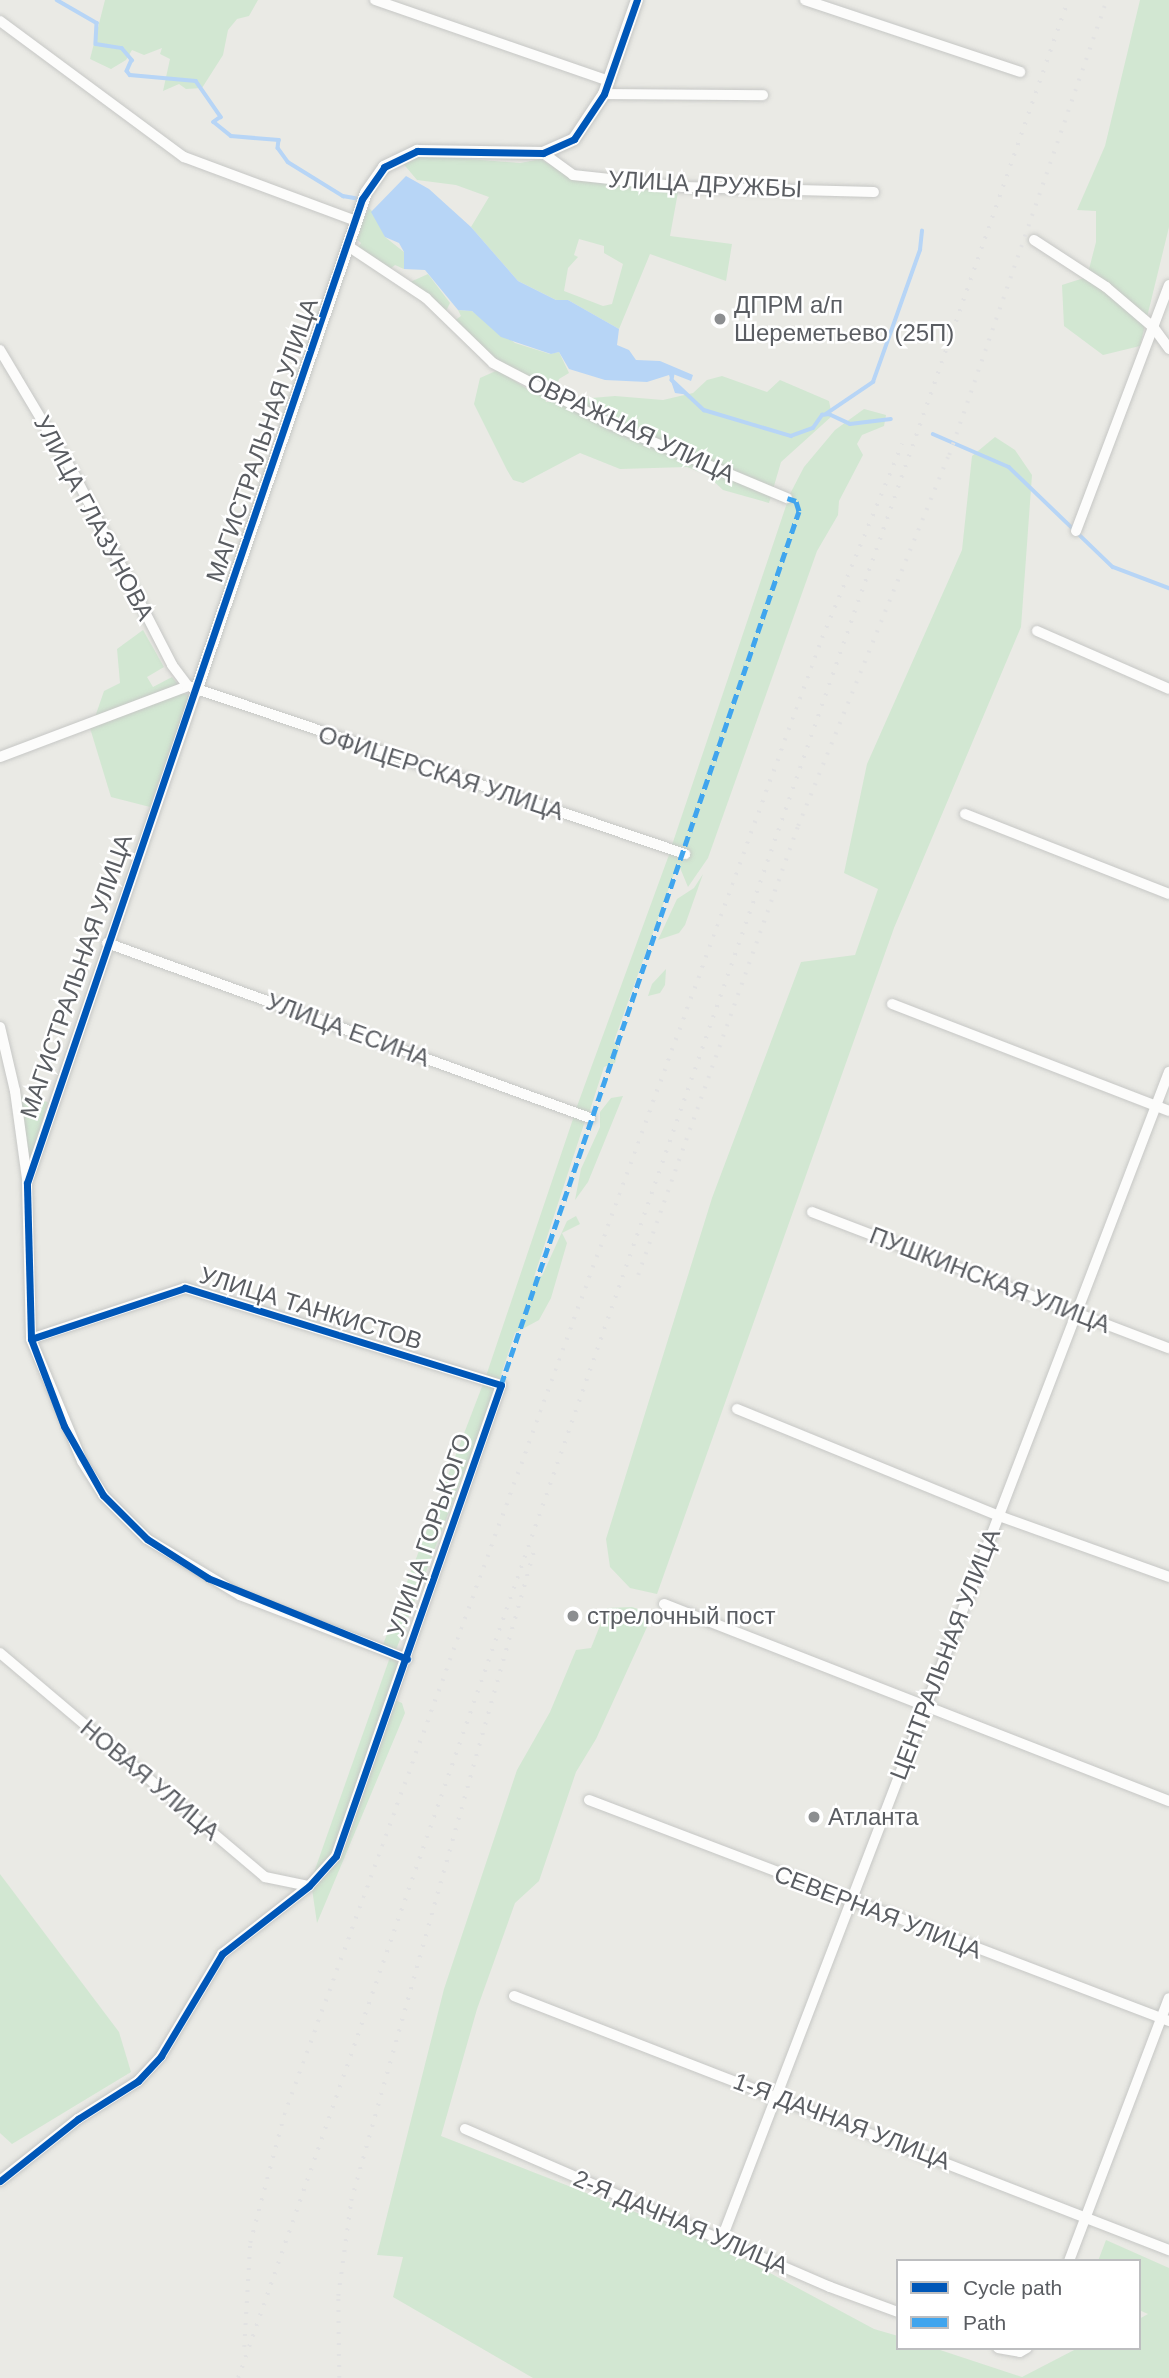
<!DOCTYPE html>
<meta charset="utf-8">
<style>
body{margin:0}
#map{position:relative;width:1169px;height:2378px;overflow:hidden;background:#eaeae5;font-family:Helvetica,sans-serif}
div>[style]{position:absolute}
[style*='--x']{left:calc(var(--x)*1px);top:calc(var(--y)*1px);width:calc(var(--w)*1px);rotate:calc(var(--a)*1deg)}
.green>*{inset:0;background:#d2e7d2;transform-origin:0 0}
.water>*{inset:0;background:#b7d5f6}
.stream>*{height:3.5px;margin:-1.75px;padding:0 1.75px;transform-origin:1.75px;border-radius:1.75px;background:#b7d5f6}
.roads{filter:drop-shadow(0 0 2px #c6c7c5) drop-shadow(0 0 2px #c6c7c5)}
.minor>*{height:10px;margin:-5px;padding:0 5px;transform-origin:5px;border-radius:5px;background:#fcfcfb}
.tertiary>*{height:12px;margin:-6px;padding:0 6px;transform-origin:6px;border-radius:6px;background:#fcfcfb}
.rail>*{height:3.5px;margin-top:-1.75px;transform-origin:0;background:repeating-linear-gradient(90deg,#e2e2e2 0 2px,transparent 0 11px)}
.quiet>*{height:5px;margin-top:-2.5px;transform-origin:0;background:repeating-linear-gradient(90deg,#40a5ee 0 10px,transparent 0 15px)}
.cycleway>*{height:7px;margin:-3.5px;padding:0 3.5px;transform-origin:3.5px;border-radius:3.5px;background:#0057b8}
.dots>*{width:19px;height:19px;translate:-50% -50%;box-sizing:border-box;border:4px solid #fff;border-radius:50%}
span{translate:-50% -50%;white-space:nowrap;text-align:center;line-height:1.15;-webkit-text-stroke:5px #fff;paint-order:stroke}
.street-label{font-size:24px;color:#5a5d62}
.poi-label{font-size:24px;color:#5a5d62}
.left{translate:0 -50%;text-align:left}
.legend{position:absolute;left:896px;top:2259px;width:245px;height:91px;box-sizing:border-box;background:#fff;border:2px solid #bdbec0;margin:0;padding:9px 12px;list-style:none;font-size:21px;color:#5a5d62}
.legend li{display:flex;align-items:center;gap:14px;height:35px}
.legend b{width:35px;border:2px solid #bdbec0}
</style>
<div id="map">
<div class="green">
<i style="clip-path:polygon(105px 0,258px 0,249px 16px,237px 19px,228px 30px,223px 55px,202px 88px,186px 89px,179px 84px,163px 91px,170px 59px,160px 54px,162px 48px,144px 55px,132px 50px,126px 60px,111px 69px,90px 59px)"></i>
<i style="clip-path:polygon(1140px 0,1169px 0,1169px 227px,1140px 346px,1103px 355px,1064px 326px,1062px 285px,1087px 277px,1096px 242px,1096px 211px,1077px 210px,1105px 146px)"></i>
<i style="clip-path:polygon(evenodd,419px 155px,520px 163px,541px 159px,573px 179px,678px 192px,670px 236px,732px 244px,726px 281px,650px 254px,619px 329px,568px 300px,556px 300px,518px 281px,471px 227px,489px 197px,456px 185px,417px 180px,401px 161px,419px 155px,579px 239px,604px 246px,604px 253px,623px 264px,612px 304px,603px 306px,564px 291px,568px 268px,578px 257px,574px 255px,579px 239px)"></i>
<i style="clip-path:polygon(369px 208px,379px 218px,385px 237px,404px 252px,404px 269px,395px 265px,390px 269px,357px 249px,361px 243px,354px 237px)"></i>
<i style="clip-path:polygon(428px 274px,450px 303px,446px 311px,408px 283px)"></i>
<i style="clip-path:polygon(458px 310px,472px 311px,515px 343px,550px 354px,559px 352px,569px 373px,559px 379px,555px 392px,495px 361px,454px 321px,461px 316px)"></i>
<i style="clip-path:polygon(498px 370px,532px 392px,543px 391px,546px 402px,615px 396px,663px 400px,693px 393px,707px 380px,722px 376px,767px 392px,780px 380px,829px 401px,832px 416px,781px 462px,769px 503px,723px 490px,707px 475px,687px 467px,620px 469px,580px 453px,523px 483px,513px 480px,507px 470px,474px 404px,480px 378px)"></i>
<i style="clip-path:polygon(864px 409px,886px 415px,884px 426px,862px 435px,857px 444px,863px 455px,839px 501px,838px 515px,817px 551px,708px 858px,688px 887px,678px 863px,614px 1041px,619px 1048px,615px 1063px,604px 1067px,589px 1113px,576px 1109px,670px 852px,687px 858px,690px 851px,672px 845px,790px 494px,804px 467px,835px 430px)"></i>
<i style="clip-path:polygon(995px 437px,1015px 450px,1032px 475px,1021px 627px,894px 928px,657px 1594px,630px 1588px,610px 1567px,606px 1539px,712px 1198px,801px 962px,855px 955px,878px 889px,844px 873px,867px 764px,962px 550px,972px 456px)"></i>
<i style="clip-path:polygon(143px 630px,164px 667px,147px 677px,153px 687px,172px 677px,180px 687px,94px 720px,104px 691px,120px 683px,117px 649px)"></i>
<i style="clip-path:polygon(181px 693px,190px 695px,150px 807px,111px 797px,90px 728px)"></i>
<i style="clip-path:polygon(703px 874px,685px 925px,679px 933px,658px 940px,677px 899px,694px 888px)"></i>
<i style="clip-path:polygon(666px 969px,665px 985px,660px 993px,648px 996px,652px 984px)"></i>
<i style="clip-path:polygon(19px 1096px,48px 1102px,29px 1164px)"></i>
<i style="clip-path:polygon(623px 1096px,588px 1182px,575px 1200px,581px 1169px,600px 1127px,600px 1112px,611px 1098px)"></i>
<i style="clip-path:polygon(574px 1116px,585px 1121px,534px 1277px,542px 1276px,567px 1221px,576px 1216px,580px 1224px,562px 1233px,567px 1243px,551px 1298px,539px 1320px,515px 1333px,499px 1381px,486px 1376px)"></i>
<i style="left:483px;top:1384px;width:14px;height:280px;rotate:21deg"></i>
<i style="clip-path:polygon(632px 1607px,653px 1614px,596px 1739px,576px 1772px,539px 1881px,515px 1903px,477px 2009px,441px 2136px,714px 2243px,874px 2329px,898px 2336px,898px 2348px,934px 2348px,1022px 2377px,1078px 2348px,1139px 2348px,1139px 2319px,1148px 2314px,1139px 2310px,1139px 2261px,1098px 2261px,1106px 2240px,1169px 2268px,1169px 2378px,533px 2378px,393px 2297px,403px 2257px,377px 2255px,444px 1989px,517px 1770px,550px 1712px,576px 1650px,591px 1648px,607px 1608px)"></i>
<i style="clip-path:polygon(390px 1657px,403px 1661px,333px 1854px,312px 1878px)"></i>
<i style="clip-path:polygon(395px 1700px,402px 1703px,405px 1713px,317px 1923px,312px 1889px,338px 1859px)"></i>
<i style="clip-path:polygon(0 1874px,119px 2032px,131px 2072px,12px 2144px,0 2133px)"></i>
</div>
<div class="water">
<i style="clip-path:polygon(406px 176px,429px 189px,471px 227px,518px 281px,556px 300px,568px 300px,619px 329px,617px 345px,629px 350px,636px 360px,660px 361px,693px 375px,691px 381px,673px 374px,672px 380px,689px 395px,675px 393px,669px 375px,647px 382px,605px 380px,569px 369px,559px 352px,551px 354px,501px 337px,472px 311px,458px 310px,425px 270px,404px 269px,404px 252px,399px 243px,385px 237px,371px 212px)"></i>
</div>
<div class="stream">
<i style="--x:57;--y:0;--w:46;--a:29.9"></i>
<i style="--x:97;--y:23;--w:21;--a:93"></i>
<i style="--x:96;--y:44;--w:26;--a:9"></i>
<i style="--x:122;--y:48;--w:16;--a:50"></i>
<i style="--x:132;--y:60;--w:12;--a:114"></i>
<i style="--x:127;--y:71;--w:5;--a:53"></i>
<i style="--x:130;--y:75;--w:66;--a:5.2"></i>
<i style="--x:196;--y:81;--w:44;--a:55.2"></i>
<i style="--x:221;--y:117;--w:9;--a:144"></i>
<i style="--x:214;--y:122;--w:22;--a:39"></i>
<i style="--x:231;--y:136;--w:48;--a:4.8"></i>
<i style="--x:279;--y:140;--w:8;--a:97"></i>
<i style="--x:278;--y:148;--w:17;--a:54"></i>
<i style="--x:288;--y:162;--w:65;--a:31.7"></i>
<i style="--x:343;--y:196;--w:17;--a:10"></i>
<i style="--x:673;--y:374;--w:6;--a:99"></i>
<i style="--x:672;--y:380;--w:44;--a:43.2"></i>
<i style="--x:704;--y:410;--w:91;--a:16.6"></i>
<i style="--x:791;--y:436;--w:23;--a:-20"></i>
<i style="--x:813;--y:428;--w:16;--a:-55"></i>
<i style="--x:822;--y:415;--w:7;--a:-8"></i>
<i style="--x:829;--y:414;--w:23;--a:25"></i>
<i style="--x:850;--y:424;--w:41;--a:-7"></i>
<i style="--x:826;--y:414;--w:57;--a:-34.2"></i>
<i style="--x:873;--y:382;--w:140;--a:-70.4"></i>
<i style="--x:920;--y:250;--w:19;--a:-84"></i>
<i style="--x:933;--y:434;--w:83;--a:23.5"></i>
<i style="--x:1009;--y:467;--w:144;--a:43.9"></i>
<i style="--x:1113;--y:567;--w:60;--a:20.6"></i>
</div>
<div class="roads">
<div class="minor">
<i style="--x:375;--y:0;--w:248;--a:19.1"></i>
<i style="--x:805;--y:0;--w:227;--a:18.5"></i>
<i style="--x:0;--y:21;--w:229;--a:36.5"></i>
<i style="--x:184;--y:157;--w:184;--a:20.4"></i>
<i style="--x:604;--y:94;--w:159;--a:0.4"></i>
<i style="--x:543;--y:153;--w:37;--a:36"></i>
<i style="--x:573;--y:175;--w:111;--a:6.2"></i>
<i style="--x:683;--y:187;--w:191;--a:1.5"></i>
<i style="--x:1034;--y:240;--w:86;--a:33.1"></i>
<i style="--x:1106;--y:287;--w:63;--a:40.5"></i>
<i style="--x:1154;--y:328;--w:26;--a:54"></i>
<i style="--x:348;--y:246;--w:94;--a:33.7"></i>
<i style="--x:426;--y:298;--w:93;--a:44.1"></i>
<i style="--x:493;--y:363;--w:132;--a:27.5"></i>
<i style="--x:610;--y:424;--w:192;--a:22.7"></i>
<i style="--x:0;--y:350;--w:147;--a:59.2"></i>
<i style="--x:75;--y:476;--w:212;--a:62.8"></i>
<i style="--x:172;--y:665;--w:26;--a:53"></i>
<i style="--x:1076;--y:531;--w:263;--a:-69.3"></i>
<i style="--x:1037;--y:631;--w:144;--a:23.7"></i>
<i style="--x:196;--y:691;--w:520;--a:108.96"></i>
<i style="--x:27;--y:1183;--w:156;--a:88.5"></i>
<i style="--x:31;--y:1339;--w:132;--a:67.3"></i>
<i style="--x:82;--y:1461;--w:40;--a:58"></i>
<i style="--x:103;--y:1495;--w:62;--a:45"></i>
<i style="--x:147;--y:1539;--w:109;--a:31.1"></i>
<i style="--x:240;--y:1595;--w:179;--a:21"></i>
<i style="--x:0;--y:757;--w:201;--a:-20.7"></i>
<i style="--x:188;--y:686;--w:525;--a:18.68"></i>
<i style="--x:965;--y:814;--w:219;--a:21.4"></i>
<i style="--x:107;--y:943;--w:514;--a:19.92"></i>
<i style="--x:892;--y:1004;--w:297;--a:21.1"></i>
<i style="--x:0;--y:1027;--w:66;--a:76.8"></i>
<i style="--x:15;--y:1091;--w:89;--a:82.2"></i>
<i style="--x:812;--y:1212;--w:382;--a:20.9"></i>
<i style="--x:737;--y:1409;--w:283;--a:22.2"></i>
<i style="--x:999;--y:1516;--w:181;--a:19.7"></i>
<i style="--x:664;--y:1604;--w:542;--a:21.31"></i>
<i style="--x:0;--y:1653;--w:347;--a:40.2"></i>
<i style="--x:265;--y:1877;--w:45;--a:11.6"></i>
<i style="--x:589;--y:1800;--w:621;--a:20.86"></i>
<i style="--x:514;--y:1996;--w:703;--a:21.2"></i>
<i style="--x:465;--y:2129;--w:398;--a:23.4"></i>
<i style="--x:830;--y:2287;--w:72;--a:20.2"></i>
<i style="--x:0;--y:2181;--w:100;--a:-38.5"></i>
<i style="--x:78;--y:2119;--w:71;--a:-32.3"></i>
<i style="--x:138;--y:2081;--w:34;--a:-47"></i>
<i style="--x:161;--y:2056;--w:119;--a:-59.1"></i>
<i style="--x:222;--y:1954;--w:110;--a:-38"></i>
<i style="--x:309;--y:1886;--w:40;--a:-48"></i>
<i style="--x:336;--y:1856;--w:499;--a:-70.7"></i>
<i style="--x:501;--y:1385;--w:331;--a:-162.9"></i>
<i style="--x:185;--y:1288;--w:162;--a:161.7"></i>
<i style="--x:722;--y:2238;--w:1249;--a:-69.03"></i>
<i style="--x:1069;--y:2261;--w:281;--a:-69.2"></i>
<i style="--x:998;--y:2348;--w:22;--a:10"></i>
<i style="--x:1020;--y:2352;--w:8;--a:-30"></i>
</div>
<div class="tertiary">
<i style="--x:196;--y:691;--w:526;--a:-71.15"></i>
<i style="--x:366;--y:193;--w:32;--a:-55"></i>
<i style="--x:384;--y:167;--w:37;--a:-26"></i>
<i style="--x:417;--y:151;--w:126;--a:0.9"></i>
<i style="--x:543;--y:153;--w:34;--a:-24"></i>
<i style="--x:574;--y:139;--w:54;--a:-56.3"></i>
<i style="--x:604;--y:94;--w:100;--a:-70.7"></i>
</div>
</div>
<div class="rail">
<i style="--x:638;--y:1275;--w:477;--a:-70.4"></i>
<i style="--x:798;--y:826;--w:401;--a:-67.9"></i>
<i style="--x:949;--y:455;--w:482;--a:-70.9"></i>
<i style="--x:244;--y:2347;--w:104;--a:-86.7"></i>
<i style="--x:250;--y:2243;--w:132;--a:-75.1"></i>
<i style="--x:284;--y:2115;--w:1572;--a:-69.99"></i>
<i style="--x:822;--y:638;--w:210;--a:-67.6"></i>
<i style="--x:238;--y:2378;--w:2519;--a:-70.76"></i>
<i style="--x:339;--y:2378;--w:82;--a:-90.7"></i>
<i style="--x:338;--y:2296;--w:96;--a:-82.2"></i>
<i style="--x:351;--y:2201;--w:679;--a:-74.29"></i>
</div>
<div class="quiet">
<i style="--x:501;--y:1385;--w:923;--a:-71.17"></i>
<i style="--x:799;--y:511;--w:10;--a:-107"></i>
<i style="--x:796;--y:501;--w:9;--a:-162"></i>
</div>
<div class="cycleway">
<i style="--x:407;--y:1659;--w:215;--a:-157.9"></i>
<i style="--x:208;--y:1578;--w:72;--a:-147.4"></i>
<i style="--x:147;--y:1539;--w:62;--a:-135"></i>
<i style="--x:103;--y:1495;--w:79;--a:-119.5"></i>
<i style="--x:64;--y:1426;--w:93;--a:-110.8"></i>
<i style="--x:31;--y:1339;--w:156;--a:-91.5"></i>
<i style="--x:27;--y:1183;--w:1039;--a:-71.2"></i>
<i style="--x:362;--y:199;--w:39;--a:-55"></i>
<i style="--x:384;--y:167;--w:37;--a:-26"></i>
<i style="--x:417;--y:151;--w:126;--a:0.9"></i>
<i style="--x:543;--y:153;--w:34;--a:-24"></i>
<i style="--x:574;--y:139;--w:54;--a:-56.3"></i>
<i style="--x:604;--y:94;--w:100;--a:-70.7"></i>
<i style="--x:0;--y:2181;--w:100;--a:-38.5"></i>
<i style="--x:78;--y:2119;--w:71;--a:-32.3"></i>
<i style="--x:138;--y:2081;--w:34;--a:-47"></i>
<i style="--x:161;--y:2056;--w:119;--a:-59.1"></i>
<i style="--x:222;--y:1954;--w:110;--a:-38"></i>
<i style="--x:309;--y:1886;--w:40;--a:-48"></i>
<i style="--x:336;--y:1856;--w:499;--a:-70.7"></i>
<i style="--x:501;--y:1385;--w:331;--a:-162.9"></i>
<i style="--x:185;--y:1288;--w:162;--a:161.7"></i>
</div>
<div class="dots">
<i style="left:720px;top:319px;background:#8c8e90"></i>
<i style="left:573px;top:1616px;background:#8c8e90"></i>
<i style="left:814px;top:1817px;background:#8c8e90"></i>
</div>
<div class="street-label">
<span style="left:705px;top:184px;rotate:3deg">УЛИЦА ДРУЖБЫ</span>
<span style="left:631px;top:428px;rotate:25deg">ОВРАЖНАЯ УЛИЦА</span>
<span style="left:262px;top:440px;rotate:-71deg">МАГИСТРАЛЬНАЯ УЛИЦА</span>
<span style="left:94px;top:518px;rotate:62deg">УЛИЦА ГЛАЗУНОВА</span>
<span style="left:441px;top:773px;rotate:18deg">ОФИЦЕРСКАЯ УЛИЦА</span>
<span style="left:76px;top:976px;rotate:-71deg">МАГИСТРАЛЬНАЯ УЛИЦА</span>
<span style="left:348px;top:1030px;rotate:20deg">УЛИЦА ЕСИНА</span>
<span style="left:990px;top:1280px;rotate:21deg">ПУШКИНСКАЯ УЛИЦА</span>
<span style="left:311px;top:1308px;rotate:17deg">УЛИЦА ТАНКИСТОВ</span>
<span style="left:429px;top:1535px;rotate:-71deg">УЛИЦА ГОРЬКОГО</span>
<span style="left:945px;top:1654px;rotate:-69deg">ЦЕНТРАЛЬНАЯ УЛИЦА</span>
<span style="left:150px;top:1780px;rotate:40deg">НОВАЯ УЛИЦА</span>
<span style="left:878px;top:1912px;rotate:21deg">СЕВЕРНАЯ УЛИЦА</span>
<span style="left:842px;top:2121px;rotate:21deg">1-Я ДАЧНАЯ УЛИЦА</span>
<span style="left:681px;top:2222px;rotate:23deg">2-Я ДАЧНАЯ УЛИЦА</span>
</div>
<div class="poi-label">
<span class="left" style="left:734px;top:319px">ДПРМ а/п<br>Шереметьево (25П)</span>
<span class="left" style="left:587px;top:1616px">стрелочный пост</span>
<span class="left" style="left:828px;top:1817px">Атланта</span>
</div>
<ul class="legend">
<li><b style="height:9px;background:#0057b8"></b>Cycle path</li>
<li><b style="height:9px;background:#40a5ee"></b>Path</li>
</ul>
</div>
